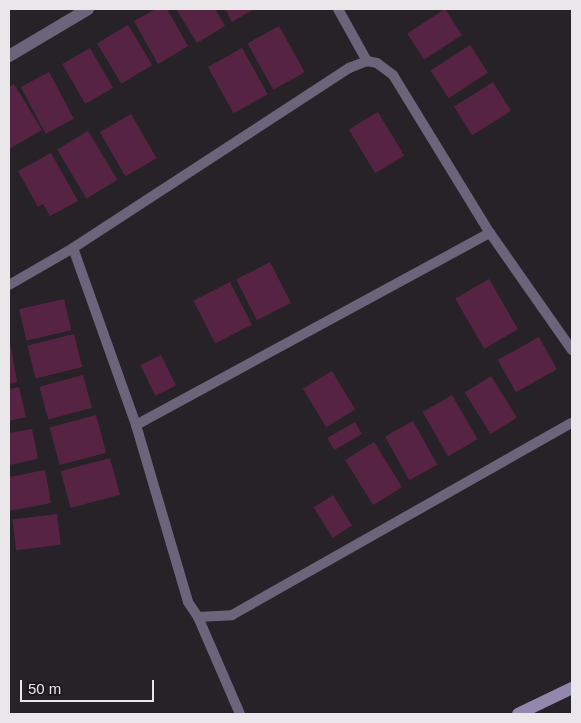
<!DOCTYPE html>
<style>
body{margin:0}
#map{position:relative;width:581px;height:723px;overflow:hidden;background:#272228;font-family:Helvetica,sans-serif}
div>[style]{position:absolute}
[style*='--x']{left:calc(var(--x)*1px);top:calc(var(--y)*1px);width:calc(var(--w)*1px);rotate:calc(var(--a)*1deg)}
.building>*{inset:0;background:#562442;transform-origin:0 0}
.lane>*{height:10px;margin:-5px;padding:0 5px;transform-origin:5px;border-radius:5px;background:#6b647b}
.street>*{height:12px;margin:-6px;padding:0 6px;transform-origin:6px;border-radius:6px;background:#6b647b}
.secondary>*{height:12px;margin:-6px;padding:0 6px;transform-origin:6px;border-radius:6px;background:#9387ad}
span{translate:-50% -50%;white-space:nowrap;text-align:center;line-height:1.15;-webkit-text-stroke:4px #1e191f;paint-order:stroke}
.frame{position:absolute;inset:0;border:10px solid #eae7eb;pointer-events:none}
.scale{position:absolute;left:20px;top:680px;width:134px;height:22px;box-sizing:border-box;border:2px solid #eae7eb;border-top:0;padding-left:6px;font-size:15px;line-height:18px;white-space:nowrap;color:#eae7eb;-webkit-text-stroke:4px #1e191f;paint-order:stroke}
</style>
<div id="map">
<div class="building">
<i style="clip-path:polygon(156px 9px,167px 9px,188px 46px,158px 64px,134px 21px)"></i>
<i style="clip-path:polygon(176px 9px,215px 9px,225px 26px,197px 43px)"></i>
<i style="clip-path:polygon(225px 9px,254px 9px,232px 22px)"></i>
<i style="left:445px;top:9px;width:31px;height:45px;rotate:57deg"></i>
<i style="left:128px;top:25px;width:47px;height:36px;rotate:59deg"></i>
<i style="left:279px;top:26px;width:53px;height:36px;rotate:61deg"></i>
<i style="left:470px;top:45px;width:33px;height:47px;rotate:57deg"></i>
<i style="left:90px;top:48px;width:46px;height:32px;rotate:60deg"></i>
<i style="left:242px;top:48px;width:53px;height:39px;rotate:61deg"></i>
<i style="left:49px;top:72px;width:53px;height:32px;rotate:62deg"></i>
<i style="left:493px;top:82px;width:34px;height:46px;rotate:58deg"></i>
<i style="clip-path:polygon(14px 84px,42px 130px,9px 149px,9px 87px)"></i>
<i style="left:378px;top:112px;width:51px;height:34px;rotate:59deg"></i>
<i style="left:131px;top:114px;width:51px;height:36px;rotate:60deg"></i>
<i style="left:88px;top:131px;width:57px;height:36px;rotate:59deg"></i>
<i style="clip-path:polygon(51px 153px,78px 201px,50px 216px,43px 204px,38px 207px,18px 171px)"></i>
<i style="left:270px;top:262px;width:46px;height:38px;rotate:63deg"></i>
<i style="left:489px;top:279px;width:58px;height:39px;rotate:60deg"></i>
<i style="left:230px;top:282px;width:48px;height:41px;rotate:63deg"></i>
<i style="left:64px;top:299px;width:32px;height:46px;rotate:77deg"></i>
<i style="left:74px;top:334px;width:34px;height:48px;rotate:76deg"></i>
<i style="left:539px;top:337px;width:37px;height:47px;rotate:61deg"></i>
<i style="clip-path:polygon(9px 347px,11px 347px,17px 382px,9px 384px)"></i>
<i style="left:161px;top:355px;width:34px;height:23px;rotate:64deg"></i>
<i style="left:332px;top:371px;width:45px;height:34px;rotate:59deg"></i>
<i style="left:83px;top:375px;width:34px;height:45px;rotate:75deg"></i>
<i style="left:491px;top:376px;width:49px;height:31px;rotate:58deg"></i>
<i style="clip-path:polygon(19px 387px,26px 417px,9px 421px,9px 389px)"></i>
<i style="left:452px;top:395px;width:51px;height:34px;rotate:60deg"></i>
<i style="left:96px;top:415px;width:39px;height:48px;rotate:75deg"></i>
<i style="left:413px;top:421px;width:50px;height:32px;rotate:61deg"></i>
<i style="left:355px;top:422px;width:14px;height:32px;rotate:60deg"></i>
<i style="clip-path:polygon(32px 429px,38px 459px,9px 465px,9px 433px)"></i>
<i style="left:374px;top:442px;width:53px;height:34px;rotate:58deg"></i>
<i style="left:110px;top:458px;width:38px;height:51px;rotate:75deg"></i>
<i style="clip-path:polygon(45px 470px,51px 503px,9px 511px,9px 477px)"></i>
<i style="left:333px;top:495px;width:36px;height:23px;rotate:58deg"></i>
<i style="left:57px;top:514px;width:31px;height:45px;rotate:83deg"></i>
</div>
<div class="lane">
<i style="--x:338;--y:9;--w:60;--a:60.9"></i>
<i style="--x:73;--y:248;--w:188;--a:70.4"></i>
<i style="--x:136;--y:425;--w:184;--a:73.6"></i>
<i style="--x:188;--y:602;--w:18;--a:56"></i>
<i style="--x:198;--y:617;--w:34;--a:-3"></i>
<i style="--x:232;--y:615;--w:390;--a:-29.5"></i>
<i style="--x:9;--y:285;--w:74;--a:-30"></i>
<i style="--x:73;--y:248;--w:330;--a:-33.1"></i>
<i style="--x:349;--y:68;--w:19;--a:-21"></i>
<i style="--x:367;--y:61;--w:10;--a:11"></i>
<i style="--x:377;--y:63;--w:20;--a:37"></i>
<i style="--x:393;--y:75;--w:185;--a:58.5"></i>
<i style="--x:490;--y:233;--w:143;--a:55"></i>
<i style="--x:136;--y:425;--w:403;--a:-28.5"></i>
<i style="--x:198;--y:617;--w:106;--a:66.6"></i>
</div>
<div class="street">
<i style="--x:9;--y:56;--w:92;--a:-30.7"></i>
</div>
<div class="secondary">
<i style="--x:518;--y:714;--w:60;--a:-25.7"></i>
</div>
<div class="frame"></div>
<div class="scale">50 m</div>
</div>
